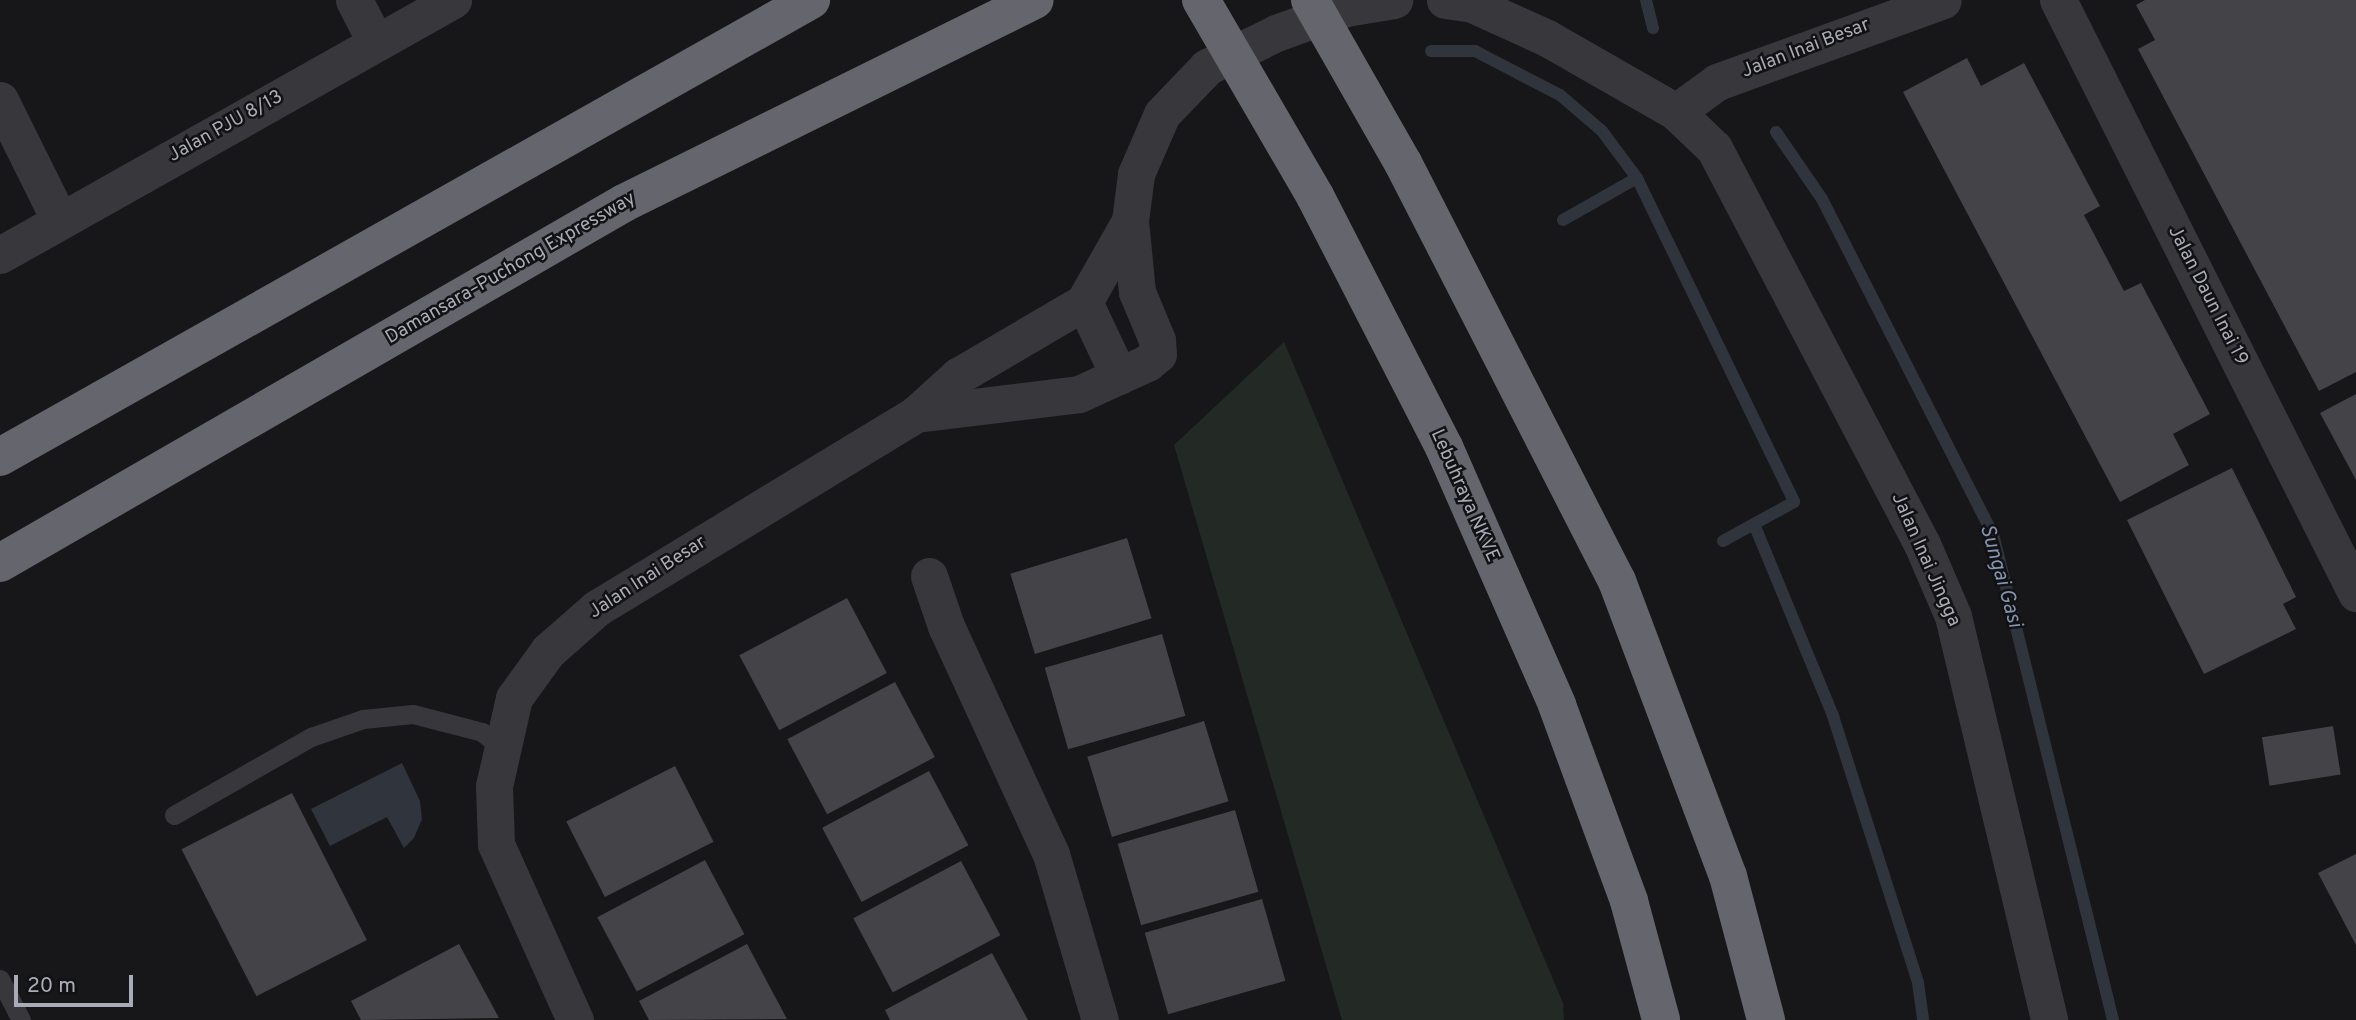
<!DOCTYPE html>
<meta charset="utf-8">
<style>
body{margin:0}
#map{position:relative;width:2356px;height:1020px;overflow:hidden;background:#171618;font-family:Overpass,sans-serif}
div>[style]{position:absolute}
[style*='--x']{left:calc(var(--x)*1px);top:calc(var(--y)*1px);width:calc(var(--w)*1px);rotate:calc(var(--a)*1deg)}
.green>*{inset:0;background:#232a25}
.water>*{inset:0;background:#2f343d}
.stream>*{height:12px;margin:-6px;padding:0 6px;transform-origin:6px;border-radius:6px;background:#2f343d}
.building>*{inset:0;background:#434348;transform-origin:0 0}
.service>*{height:19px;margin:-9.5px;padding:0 9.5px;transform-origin:9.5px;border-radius:9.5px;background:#38383c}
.minor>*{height:37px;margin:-18.5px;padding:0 18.5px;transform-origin:18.5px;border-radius:18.5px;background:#38383c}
.motorway>*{height:38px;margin:-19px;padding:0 19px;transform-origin:19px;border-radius:19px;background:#64656d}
.motorway-bridge>*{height:38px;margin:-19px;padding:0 19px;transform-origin:19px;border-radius:19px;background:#64656d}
span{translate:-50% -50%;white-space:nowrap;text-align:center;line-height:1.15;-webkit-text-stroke:5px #121113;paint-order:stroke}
.street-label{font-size:19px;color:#a9abb7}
.water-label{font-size:21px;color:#8493ae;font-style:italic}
.scale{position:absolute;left:14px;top:975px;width:119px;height:32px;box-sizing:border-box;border:4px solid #a9abb7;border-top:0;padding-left:9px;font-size:21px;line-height:24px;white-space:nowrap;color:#a9abb7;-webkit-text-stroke:5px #121113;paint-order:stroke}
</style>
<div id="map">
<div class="green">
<i style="clip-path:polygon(1284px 342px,1563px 1003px,1564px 1020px,1342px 1020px,1174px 445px)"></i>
</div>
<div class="water">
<i style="clip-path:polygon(402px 763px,420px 801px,422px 819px,414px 838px,404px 848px,387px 817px,330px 846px,311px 809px)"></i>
</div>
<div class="stream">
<i style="--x:1646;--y:0;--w:29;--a:76"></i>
<i style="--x:1431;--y:51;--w:44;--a:0"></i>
<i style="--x:1475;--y:51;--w:96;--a:27.4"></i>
<i style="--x:1560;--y:95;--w:55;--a:40.6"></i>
<i style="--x:1602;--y:131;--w:59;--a:53.3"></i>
<i style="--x:1637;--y:178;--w:360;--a:64.1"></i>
<i style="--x:1794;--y:502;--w:81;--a:151.2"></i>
<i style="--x:1776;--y:132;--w:81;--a:55.5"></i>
<i style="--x:1822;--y:199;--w:376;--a:63"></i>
<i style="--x:1993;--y:534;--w:501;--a:76.13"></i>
<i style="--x:1563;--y:220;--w:85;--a:-29.6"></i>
<i style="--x:1754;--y:524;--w:208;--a:67.6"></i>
<i style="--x:1833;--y:716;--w:280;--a:72.3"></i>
<i style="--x:1918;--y:983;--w:37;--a:82"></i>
</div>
<div class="building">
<i style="clip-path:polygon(2145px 0,2356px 0,2356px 372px,2319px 391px,2138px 49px,2155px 40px,2136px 5px)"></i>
<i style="clip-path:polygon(1967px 58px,1981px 86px,2024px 63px,2100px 206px,2084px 215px,2124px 291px,2141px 283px,2210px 414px,2173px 434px,2189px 465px,2120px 502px,1903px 92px)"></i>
<i style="clip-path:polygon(2356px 394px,2356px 480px,2320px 413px)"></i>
<i style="clip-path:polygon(2232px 468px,2296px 597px,2283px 604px,2296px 629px,2204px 674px,2127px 520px)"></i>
<i style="left:1127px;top:538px;width:84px;height:122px;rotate:73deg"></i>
<i style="left:847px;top:598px;width:85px;height:122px;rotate:62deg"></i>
<i style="left:1162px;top:634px;width:85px;height:122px;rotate:74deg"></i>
<i style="left:895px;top:682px;width:85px;height:122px;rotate:62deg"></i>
<i style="left:1204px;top:721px;width:84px;height:122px;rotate:73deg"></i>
<i style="left:2333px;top:726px;width:49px;height:72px;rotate:81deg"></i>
<i style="left:675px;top:766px;width:85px;height:122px;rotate:63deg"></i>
<i style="left:929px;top:771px;width:84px;height:121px;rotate:62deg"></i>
<i style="left:292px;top:793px;width:165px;height:124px;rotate:63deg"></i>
<i style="left:1235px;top:810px;width:85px;height:122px;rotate:74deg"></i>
<i style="clip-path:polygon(2356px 854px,2356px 945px,2318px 873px)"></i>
<i style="left:705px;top:860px;width:84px;height:122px;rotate:62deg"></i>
<i style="left:961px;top:861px;width:84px;height:122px;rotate:62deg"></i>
<i style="left:1262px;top:899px;width:85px;height:122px;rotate:74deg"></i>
<i style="clip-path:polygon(459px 944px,499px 1018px,361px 1020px,351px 1001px)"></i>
<i style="clip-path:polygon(747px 944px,787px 1019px,649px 1020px,639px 1001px)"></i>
<i style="clip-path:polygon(992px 953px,1028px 1020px,890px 1020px,885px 1010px)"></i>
</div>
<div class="service">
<i style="--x:174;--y:815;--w:158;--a:-29.7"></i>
<i style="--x:311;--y:737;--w:55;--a:-19.1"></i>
<i style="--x:363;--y:719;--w:50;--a:-5.7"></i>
<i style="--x:413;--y:714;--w:71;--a:14.6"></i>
<i style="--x:482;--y:732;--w:22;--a:39"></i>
<i style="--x:0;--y:979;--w:46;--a:62.9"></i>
</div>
<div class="minor">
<i style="--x:354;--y:0;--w:48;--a:62.9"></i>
<i style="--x:1445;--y:0;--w:27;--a:8"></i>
<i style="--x:1472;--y:4;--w:82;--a:24.4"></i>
<i style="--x:1547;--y:38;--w:149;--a:29.8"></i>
<i style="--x:1676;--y:112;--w:52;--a:43.5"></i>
<i style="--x:1714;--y:148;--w:447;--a:62.3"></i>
<i style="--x:1922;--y:544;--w:78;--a:66.7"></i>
<i style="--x:1953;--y:616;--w:415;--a:76.6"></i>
<i style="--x:2058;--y:0;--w:664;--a:63.32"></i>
<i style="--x:0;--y:100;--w:135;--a:63.6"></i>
<i style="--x:1676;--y:112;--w:51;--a:-36.2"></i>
<i style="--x:1717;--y:82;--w:240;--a:-19.9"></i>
<i style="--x:0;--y:255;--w:520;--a:-29.38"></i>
<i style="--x:1084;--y:302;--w:82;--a:64.7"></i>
<i style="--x:916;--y:414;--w:164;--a:-7"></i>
<i style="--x:1079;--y:394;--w:75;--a:-24.5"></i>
<i style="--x:1147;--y:363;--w:14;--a:-39"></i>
<i style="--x:1158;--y:354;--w:14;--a:-94"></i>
<i style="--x:1157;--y:340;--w:52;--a:-112.6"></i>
<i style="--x:1137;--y:292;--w:71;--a:-95.6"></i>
<i style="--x:1130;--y:221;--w:47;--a:-82.7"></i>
<i style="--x:1136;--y:174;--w:65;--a:-66.6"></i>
<i style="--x:1162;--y:114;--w:65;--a:-46.2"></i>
<i style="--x:1207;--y:67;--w:77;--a:-26.2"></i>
<i style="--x:1276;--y:33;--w:74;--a:-19.7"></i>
<i style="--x:1346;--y:8;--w:49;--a:-9.5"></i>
<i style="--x:929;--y:576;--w:53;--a:71.2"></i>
<i style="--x:946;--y:626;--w:251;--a:65.3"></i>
<i style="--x:1051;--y:854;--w:173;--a:73.6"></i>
<i style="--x:575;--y:1020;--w:193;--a:-114.2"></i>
<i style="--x:496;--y:844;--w:58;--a:-92"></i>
<i style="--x:494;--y:786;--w:90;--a:-77.2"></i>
<i style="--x:514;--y:698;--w:58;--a:-54.1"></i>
<i style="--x:548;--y:651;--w:65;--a:-41.3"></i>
<i style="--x:597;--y:608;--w:373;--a:-31.3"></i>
<i style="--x:916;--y:414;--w:57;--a:-42.1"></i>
<i style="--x:958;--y:376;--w:146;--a:-30.4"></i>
<i style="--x:1084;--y:302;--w:93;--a:-60.4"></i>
</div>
<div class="motorway">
<i style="--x:1403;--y:163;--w:470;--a:62.9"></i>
<i style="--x:1617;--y:581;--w:315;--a:69.4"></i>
<i style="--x:1728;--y:876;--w:149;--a:75.2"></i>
<i style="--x:1315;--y:196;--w:282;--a:62.8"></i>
<i style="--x:1444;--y:447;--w:282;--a:66.3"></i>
<i style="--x:1557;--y:705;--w:209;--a:69.8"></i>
<i style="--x:1629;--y:901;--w:123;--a:74.9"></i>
<i style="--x:0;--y:457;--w:931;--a:-29.4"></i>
<i style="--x:0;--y:563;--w:720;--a:-29.98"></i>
<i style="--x:624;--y:203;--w:458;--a:-26.3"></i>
</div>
<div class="motorway-bridge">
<i style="--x:1201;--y:0;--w:227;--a:59.8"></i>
<i style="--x:1310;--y:0;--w:188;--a:60.3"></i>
</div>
<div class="street-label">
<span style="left:1806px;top:49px;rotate:-21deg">Jalan Inai Besar</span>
<span style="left:226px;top:127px;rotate:-29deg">Jalan PJU 8/13</span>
<span style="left:511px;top:269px;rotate:-30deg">Damansara–Puchong Expressway</span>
<span style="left:2207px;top:296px;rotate:63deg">Jalan Daun Inai 19</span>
<span style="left:1464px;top:496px;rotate:66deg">Lebuhraya NKVE</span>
<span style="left:1925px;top:560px;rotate:66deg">Jalan Inai Jingga</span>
<span style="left:648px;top:578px;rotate:-33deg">Jalan Inai Besar</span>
</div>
<div class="water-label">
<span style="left:2000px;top:576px;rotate:74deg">Sungai Gasi</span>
</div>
<div class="scale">20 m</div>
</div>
